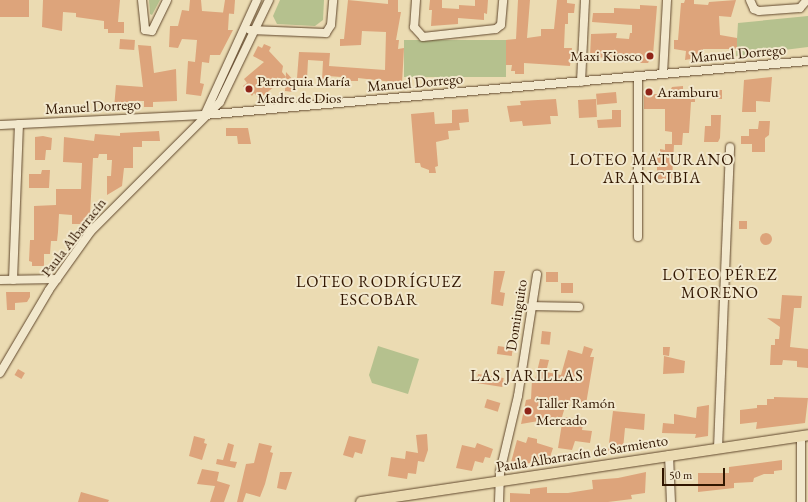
<!DOCTYPE html>
<meta charset="utf-8">
<style>
body{margin:0}
#map{position:relative;width:808px;height:502px;overflow:hidden;background:#ebdbb2;font-family:"EB Garamond",serif}
div>[style]{position:absolute}
[style*='--x']{left:calc(var(--x)*1px);top:calc(var(--y)*1px);width:calc(var(--w)*1px);rotate:calc(var(--a)*1deg)}
.green>*{inset:0;background:#b5c18e;transform-origin:0 0}
.building>*{inset:0;background:#dda47b;transform-origin:0 0}
.round{border-radius:50%}
.roads{filter:drop-shadow(0 0 1px #60472c) drop-shadow(0 0 1px #60472c)}
.minor>*{height:8px;margin:-4px;padding:0 4px;transform-origin:4px;border-radius:4px;background:#f2e8cd}
.major>*{height:10px;margin:-5px;padding:0 5px;transform-origin:5px;border-radius:5px;background:#ebdbb2}
.dots>*{width:11px;height:11px;translate:-50% -50%;box-sizing:border-box;border:2px solid #f2e8cd;border-radius:50%}
span{translate:-50% -50%;white-space:nowrap;text-align:center;line-height:1.15;-webkit-text-stroke:4px #f2e8cd;paint-order:stroke}
.street-label{font-size:15px;color:#311600}
.poi-label{font-size:15px;color:#311600}
.right{translate:-100% -50%;text-align:right}
.left{translate:0 -50%;text-align:left}
.neighbourhood-label{font-size:16px;color:#311600;letter-spacing:1px}
.scale{position:absolute;left:662px;top:468px;width:63px;height:18px;box-sizing:border-box;border:2px solid #311600;border-top:0;padding-left:5px;font-size:12px;line-height:14px;white-space:nowrap;color:#311600;-webkit-text-stroke:3px #f2e8cd;paint-order:stroke}
</style>
<div id="map">
<div class="green">
<i style="clip-path:polygon(149px 0,160px 0,152px 15px,150px 14px)"></i>
<i style="clip-path:polygon(280px 0,324px 0,323px 20px,315px 26px,277px 24px,273px 16px)"></i>
<i style="clip-path:polygon(808px 16px,808px 47px,736px 56px,738px 23px)"></i>
<i style="left:506px;top:40px;width:37px;height:102px;rotate:90deg"></i>
<i style="clip-path:polygon(378px 346px,419px 359px,408px 394px,372px 383px,369px 375px)"></i>
</div>
<div class="building">
<i style="left:0;top:0;width:29px;height:17px"></i>
<i style="clip-path:polygon(43px 0,120px 0,118px 22px,124px 22px,124px 33px,108px 33px,108px 29px,104px 29px,104px 21px,76px 17px,76px 13px,63px 12px,62px 31px,42px 27px)"></i>
<i style="clip-path:polygon(190px 0,201px 0,202px 11px,229px 13px,228px 30px,233px 30px,220px 55px,210px 55px,209px 63px,202px 62px,200px 83px,204px 84px,201px 96px,186px 94px,188px 61px,195px 62px,197px 40px,182px 39px,178px 48px,169px 47px,170px 26px,178px 26px,182px 10px,189px 11px)"></i>
<i style="clip-path:polygon(225px 0,235px 0,234px 14px,223px 13px)"></i>
<i style="clip-path:polygon(348px 0,388px 4px,388px 0,398px 0,398px 12px,401px 12px,396px 40px,399px 40px,398px 49px,404px 48px,402px 83px,358px 78px,358px 81px,347px 81px,347px 85px,340px 85px,341px 77px,328px 76px,328px 81px,322px 81px,323px 61px,308px 60px,307px 79px,297px 78px,299px 52px,330px 53px,329px 66px,385px 70px,386px 32px,362px 31px,361px 45px,340px 46px,340px 39px,344px 39px)"></i>
<i style="clip-path:polygon(430px 0,442px 0,442px 8px,459px 9px,459px 5px,475px 6px,475px 0,488px 0,487px 14px,484px 13px,484px 20px,458px 18px,458px 24px,431px 26px,432px 10px,429px 10px)"></i>
<i style="clip-path:polygon(518px 0,530px 0,527px 38px,541px 36px,541px 29px,554px 29px,557px 0,567px 0,567px 3px,575px 4px,574px 13px,568px 13px,568px 24px,565px 24px,564px 48px,572px 48px,570px 66px,524px 63px,524px 74px,515px 74px,515px 71px,511px 71px,512px 65px,506px 65px,506px 40px,516px 39px)"></i>
<i style="clip-path:polygon(685px 0,694px 0,694px 4px,708px 5px,709px 2px,736px 0,731px 17px,719px 16px,720px 35px,737px 38px,737px 49px,703px 49px,702px 57px,685px 60px,686px 51px,674px 49px,674px 40px,678px 40px,681px 3px,684px 3px)"></i>
<i style="clip-path:polygon(640px 5px,657px 6px,653px 55px,648px 63px,640px 63px,640px 59px,590px 57px,591px 34px,617px 33px,616px 38px,629px 39px,630px 33px,632px 33px,632px 25px,592px 22px,593px 13px,614px 13px,614px 8px,640px 9px)"></i>
<i style="left:120px;top:39px;width:15px;height:10px;rotate:4deg"></i>
<i style="clip-path:polygon(264px 44px,271px 47px,269px 51px,283px 66px,282px 72px,286px 77px,259px 99px,254px 93px,252px 96px,243px 86px,247px 83px,244px 79px,264px 62px,253px 56px,258px 46px,262px 48px)"></i>
<i style="clip-path:polygon(138px 45px,151px 46px,154px 73px,176px 69px,177px 101px,153px 102px,153px 107px,144px 107px,144px 101px,130px 101px,130px 108px,114px 108px,116px 85px,143px 87px)"></i>
<i style="clip-path:polygon(286px 72px,294px 81px,293px 92px,285px 91px)"></i>
<i style="clip-path:polygon(772px 77px,770px 102px,756px 101px,756px 112px,742px 112px,744px 80px)"></i>
<i style="clip-path:polygon(683px 86px,683px 90px,722px 90px,722px 99px,695px 97px,695px 102px,691px 102px,689px 133px,683px 133px,682px 145px,674px 145px,672px 179px,657px 179px,657px 153px,660px 154px,660px 149px,665px 150px,665px 144px,672px 144px,672px 132px,665px 131px,665px 109px,644px 109px,644px 95px,669px 93px,672px 87px)"></i>
<i style="left:616px;top:92px;width:11px;height:20px;rotate:85deg"></i>
<i style="clip-path:polygon(556px 99px,558px 116px,550px 116px,551px 124px,523px 126px,522px 121px,510px 122px,507px 106px,521px 105px,520px 101px)"></i>
<i style="left:596px;top:99px;width:18px;height:18px;rotate:87deg"></i>
<i style="clip-path:polygon(468px 109px,469px 122px,459px 123px,460px 130px,448px 131px,449px 139px,436px 142px,438px 166px,435px 167px,436px 173px,429px 173px,429px 170px,421px 167px,420px 163px,415px 163px,411px 114px,434px 112px,435px 124px,452px 123px,452px 110px)"></i>
<i style="clip-path:polygon(612px 110px,621px 110px,621px 127px,598px 128px,597px 120px,612px 119px)"></i>
<i style="clip-path:polygon(711px 115px,721px 115px,720px 138px,718px 142px,704px 142px,705px 126px,711px 126px)"></i>
<i style="clip-path:polygon(759px 121px,770px 121px,769px 135px,765px 138px,765px 152px,752px 152px,752px 144px,741px 144px,741px 136px,749px 136px,749px 129px,758px 129px)"></i>
<i style="clip-path:polygon(226px 128px,248px 128px,251px 144px,238px 144px,237px 136px,226px 136px)"></i>
<i style="clip-path:polygon(159px 131px,160px 141px,142px 141px,142px 147px,133px 147px,133px 168px,124px 168px,122px 186px,107px 195px,107px 176px,111px 176px,112px 160px,107px 160px,107px 154px,99px 154px,98px 158px,93px 158px,90px 215px,87px 215px,83px 224px,72px 224px,72px 215px,59px 214px,58px 232px,57px 241px,51px 241px,50px 254px,44px 254px,44px 266px,32px 266px,32px 262px,29px 261px,30px 240px,34px 240px,34px 206px,56px 205px,56px 189px,81px 189px,82px 163px,63px 162px,64px 137px,94px 141px,95px 134px,120px 136px,120px 133px)"></i>
<i style="clip-path:polygon(43px 136px,52px 138px,51px 150px,46px 150px,45px 160px,35px 160px,35px 137px)"></i>
<i style="clip-path:polygon(42px 170px,50px 170px,49px 188px,29px 188px,29px 174px,41px 174px)"></i>
<i style="left:739px;top:221px;width:8px;height:8px"></i>
<i class="round" style="left:760px;top:233px;width:12px;height:12px"></i>
<i style="clip-path:polygon(494px 271px,505px 271px,500px 292px,505px 293px,503px 306px,491px 304px)"></i>
<i style="left:546px;top:272px;width:12px;height:10px"></i>
<i style="left:561px;top:283px;width:12px;height:10px"></i>
<i style="clip-path:polygon(6px 292px,30px 292px,30px 297px,27px 302px,15px 303px,15px 310px,7px 310px)"></i>
<i style="clip-path:polygon(782px 295px,802px 296px,801px 308px,794px 308px,790px 347px,808px 349px,808px 368px,797px 367px,797px 361px,783px 360px,782px 365px,770px 365px,771px 345px,775px 345px,775px 339px,779px 339px,780px 327px,767px 318px,780px 319px)"></i>
<i style="left:542px;top:331px;width:9px;height:13px;rotate:6deg"></i>
<i style="left:498px;top:346px;width:15px;height:8px;rotate:8deg"></i>
<i style="clip-path:polygon(584px 346px,593px 349px,590px 357px,594px 357px,586px 404px,567px 400px,562px 417px,521px 424px,526px 400px,531px 399px,532px 379px,535px 380px,540px 359px,549px 360px,546px 372px,561px 375px,568px 350px,582px 354px)"></i>
<i style="clip-path:polygon(663px 347px,670px 347px,669px 356px,663px 355px)"></i>
<i style="clip-path:polygon(664px 356px,685px 361px,684px 373px,663px 374px)"></i>
<i style="left:18px;top:369px;width:8px;height:7px;rotate:30deg"></i>
<i style="left:478px;top:374px;width:26px;height:9px;rotate:9deg"></i>
<i style="clip-path:polygon(774px 397px,808px 398px,805px 423px,756px 429px,757px 422px,740px 424px,740px 410px,757px 408px,757px 405px,767px 405px,767px 399px,774px 399px)"></i>
<i style="left:487px;top:399px;width:14px;height:9px;rotate:17deg"></i>
<i style="clip-path:polygon(709px 405px,708px 436px,695px 438px,696px 434px,662px 433px,663px 423px,674px 424px,674px 414px,696px 418px,697px 407px)"></i>
<i style="clip-path:polygon(613px 411px,645px 414px,644px 430px,625px 428px,623px 449px,608px 451px)"></i>
<i style="clip-path:polygon(563px 417px,584px 419px,582px 430px,592px 431px,590px 443px,575px 441px,572px 450px,558px 448px)"></i>
<i style="clip-path:polygon(427px 434px,428px 450px,424px 462px,418px 461px,416px 474px,408px 473px,407px 479px,388px 476px,391px 457px,405px 459px,406px 451px,418px 453px,416px 435px)"></i>
<i style="clip-path:polygon(194px 436px,205px 439px,204px 443px,207px 444px,202px 460px,189px 456px)"></i>
<i style="clip-path:polygon(349px 436px,366px 440px,362px 454px,355px 452px,353px 458px,343px 455px)"></i>
<i style="clip-path:polygon(528px 437px,537px 439px,537px 443px,553px 448px,549px 460px,543px 458px,542px 461px,532px 458px,530px 463px,510px 466px,517px 440px,526px 443px)"></i>
<i style="clip-path:polygon(228px 443px,234px 445px,230px 461px,237px 462px,235px 468px,216px 464px,217px 459px,223px 460px)"></i>
<i style="clip-path:polygon(259px 443px,272px 446px,270px 452px,273px 453px,265px 484px,260px 497px,246px 493px,243px 502px,237px 502px,246px 464px,254px 463px)"></i>
<i style="clip-path:polygon(477px 443px,493px 449px,490px 458px,485px 457px,483px 463px,475px 461px,472px 471px,456px 468px,462px 445px,475px 448px)"></i>
<i style="clip-path:polygon(782px 460px,782px 470px,774px 471px,774px 474px,764px 474px,754px 478px,753px 482px,734px 483px,734px 488px,698px 492px,698px 473px,729px 473px,729px 467px)"></i>
<i style="clip-path:polygon(202px 469px,219px 472px,217px 481px,230px 485px,224px 502px,210px 502px,215px 486px,197px 484px)"></i>
<i style="clip-path:polygon(280px 472px,292px 472px,286px 490px,277px 488px)"></i>
<i style="clip-path:polygon(646px 472px,645px 493px,631px 495px,632px 499px,608px 502px,510px 502px,510px 493px,530px 494px,530px 489px,547px 487px,547px 493px,568px 493px,593px 489px,592px 480px,618px 478px)"></i>
<i style="clip-path:polygon(81px 492px,109px 500px,108px 502px,78px 502px)"></i>
</div>
<div class="roads">
<div class="minor">
<i style="--x:142;--y:0;--w:30;--a:84"></i>
<i style="--x:145;--y:30;--w:7;--a:8"></i>
<i style="--x:152;--y:31;--w:34;--a:-64"></i>
<i style="--x:416;--y:0;--w:27;--a:94"></i>
<i style="--x:414;--y:27;--w:13;--a:48"></i>
<i style="--x:423;--y:37;--w:73;--a:-6.3"></i>
<i style="--x:496;--y:29;--w:6;--a:-39"></i>
<i style="--x:501;--y:25;--w:25;--a:-85"></i>
<i style="--x:750;--y:0;--w:10;--a:66"></i>
<i style="--x:754;--y:9;--w:5;--a:22"></i>
<i style="--x:759;--y:11;--w:41;--a:-4.2"></i>
<i style="--x:800;--y:8;--w:11;--a:-49"></i>
<i style="--x:250;--y:30;--w:76;--a:2.3"></i>
<i style="--x:326;--y:33;--w:9;--a:-58"></i>
<i style="--x:331;--y:25;--w:25;--a:-85"></i>
<i style="--x:663;--y:74;--w:74;--a:-86.9"></i>
<i style="--x:638;--y:77;--w:160;--a:90"></i>
<i style="--x:581;--y:82;--w:82;--a:-87.2"></i>
<i style="--x:205;--y:114;--w:125;--a:-65.5"></i>
<i style="--x:0;--y:125;--w:204;--a:-2.8"></i>
<i style="--x:204;--y:115;--w:606;--a:-5.11"></i>
<i style="--x:0;--y:280;--w:57;--a:-1"></i>
<i style="--x:13;--y:280;--w:156;--a:-87.8"></i>
<i style="--x:532;--y:306;--w:47;--a:1.2"></i>
<i style="--x:0;--y:373;--w:96;--a:-59.4"></i>
<i style="--x:49;--y:290;--w:72;--a:-54.6"></i>
<i style="--x:91;--y:231;--w:182;--a:-45"></i>
<i style="--x:220;--y:102;--w:113;--a:-64.3"></i>
<i style="--x:801;--y:436;--w:66;--a:90"></i>
<i style="--x:718;--y:448;--w:301;--a:-87.7"></i>
<i style="--x:669;--y:455;--w:47;--a:87.6"></i>
<i style="--x:499;--y:502;--w:30;--a:-88"></i>
<i style="--x:500;--y:472;--w:78;--a:-76.7"></i>
<i style="--x:518;--y:396;--w:123;--a:-81.1"></i>
</div>
<div class="major">
<i style="--x:361;--y:502;--w:452;--a:-8.5"></i>
</div>
</div>
<div class="dots">
<i style="left:650px;top:56px;background:#8f2418"></i>
<i style="left:249px;top:89px;background:#8f2418"></i>
<i style="left:649px;top:92px;background:#8f2418"></i>
<i style="left:528px;top:411px;background:#8f2418"></i>
</div>
<div class="street-label">
<span style="left:738px;top:53px;rotate:-5deg">Manuel Dorrego</span>
<span style="left:415px;top:82px;rotate:-5deg">Manuel Dorrego</span>
<span style="left:93px;top:106px;rotate:-3deg">Manuel Dorrego</span>
<span style="left:73px;top:237px;rotate:-52deg">Paula Albarracín</span>
<span style="left:516px;top:315px;rotate:-81deg">Dominguito</span>
<span style="left:582px;top:453px;rotate:-9deg">Paula Albarracín de Sarmiento</span>
</div>
<div class="poi-label">
<span class="right" style="left:642px;top:56px">Maxi Kiosco</span>
<span class="left" style="left:257px;top:89px">Parroquia María<br>Madre de Dios</span>
<span class="left" style="left:657px;top:92px">Aramburu</span>
<span class="left" style="left:536px;top:411px">Taller Ramón<br>Mercado</span>
</div>
<div class="neighbourhood-label">
<span style="left:652px;top:169px">LOTEO MATURANO<br>ARANCIBIA</span>
<span style="left:720px;top:284px">LOTEO PÉREZ<br>MORENO</span>
<span style="left:379px;top:291px">LOTEO RODRÍGUEZ<br>ESCOBAR</span>
<span style="left:527px;top:376px">LAS JARILLAS</span>
</div>
<div class="scale">50 m</div>
</div>
